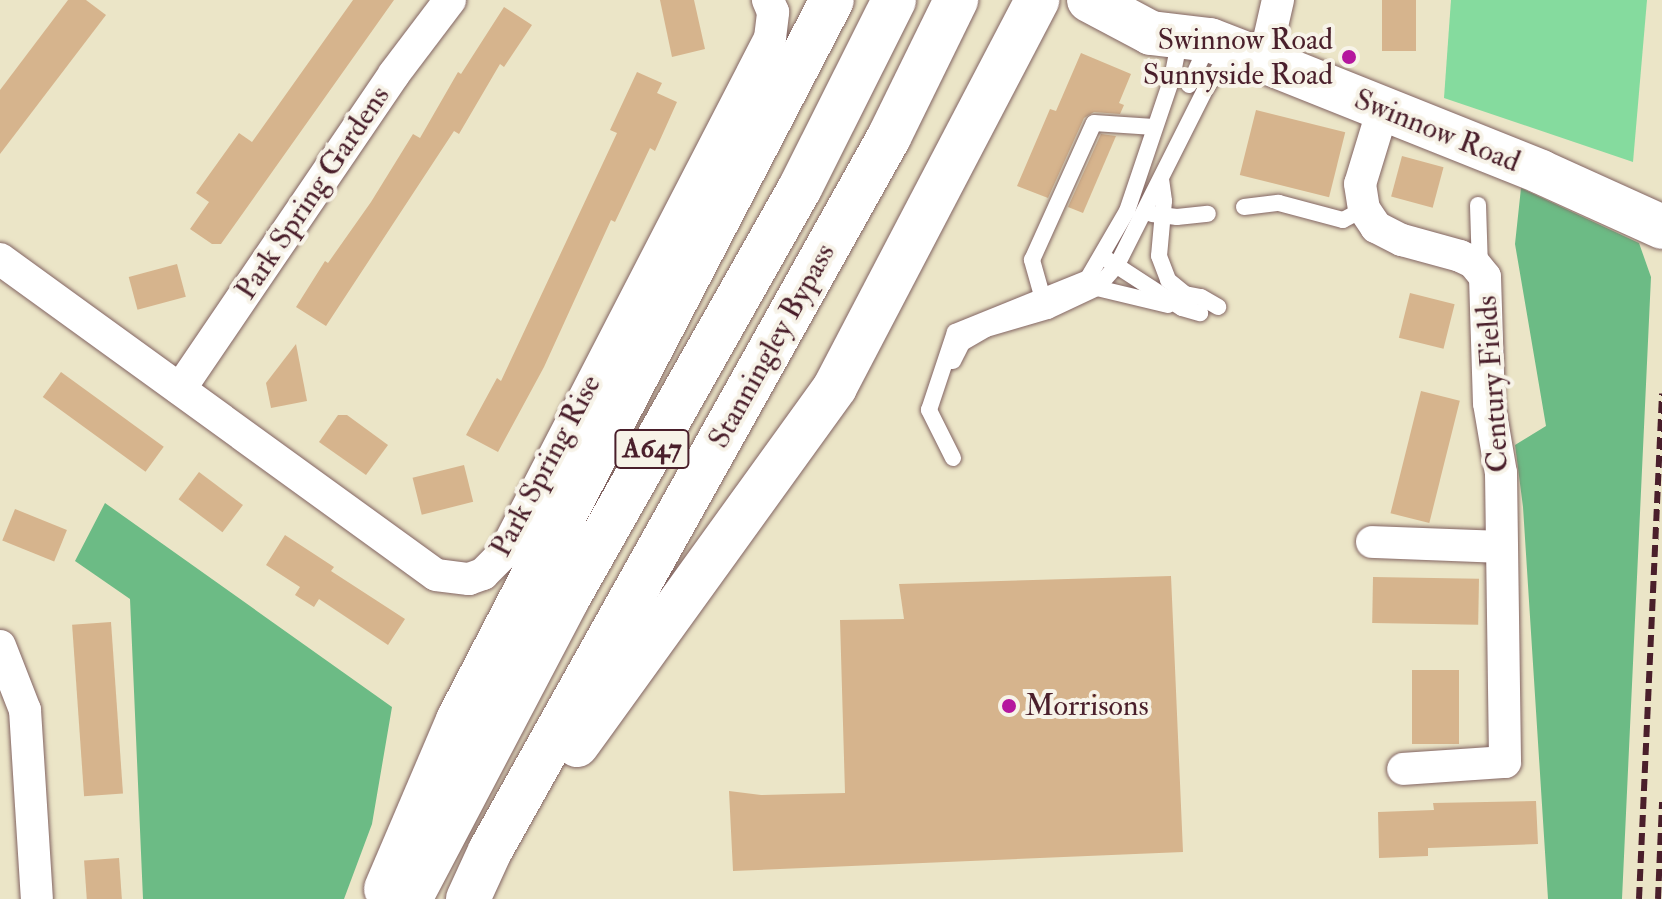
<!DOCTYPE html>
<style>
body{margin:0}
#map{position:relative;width:1662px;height:899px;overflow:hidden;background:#ebe5c7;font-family:"IM FELL Double Pica",serif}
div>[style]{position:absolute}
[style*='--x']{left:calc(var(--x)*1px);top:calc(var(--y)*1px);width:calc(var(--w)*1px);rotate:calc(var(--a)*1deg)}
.green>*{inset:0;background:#85db9e}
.forest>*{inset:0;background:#6cbb85}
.building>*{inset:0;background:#d6b48d;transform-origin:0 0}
.roads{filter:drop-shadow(0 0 2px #826462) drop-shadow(0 0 2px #826462)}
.lane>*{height:16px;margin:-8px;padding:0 8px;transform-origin:8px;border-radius:8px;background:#fff}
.street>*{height:32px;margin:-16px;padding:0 16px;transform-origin:16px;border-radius:16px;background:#fff}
.secondary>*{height:44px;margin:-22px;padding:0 22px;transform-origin:22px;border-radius:22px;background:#fff}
.highway>*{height:44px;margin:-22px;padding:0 22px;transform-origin:22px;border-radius:22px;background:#fff}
.rail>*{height:6px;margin-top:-3px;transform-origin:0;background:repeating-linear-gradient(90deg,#4a1f2b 0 12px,transparent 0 18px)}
.dots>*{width:22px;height:22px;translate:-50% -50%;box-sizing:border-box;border:4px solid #f7f3e8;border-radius:50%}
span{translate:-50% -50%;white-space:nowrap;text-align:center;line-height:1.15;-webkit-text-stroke:8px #f7f3e8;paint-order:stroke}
.shield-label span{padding:2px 6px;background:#f7f3e8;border:2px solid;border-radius:6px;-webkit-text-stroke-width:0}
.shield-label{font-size:28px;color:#4a1f2b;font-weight:700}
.poi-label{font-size:30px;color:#4a1f2b}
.right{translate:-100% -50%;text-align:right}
.left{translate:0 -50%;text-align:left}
.street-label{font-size:30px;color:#4a1f2b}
</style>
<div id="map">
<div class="green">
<i style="clip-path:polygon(1451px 0,1647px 0,1633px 162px,1444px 98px)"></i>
</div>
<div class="forest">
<i style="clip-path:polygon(1521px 188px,1639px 243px,1651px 277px,1622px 899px,1548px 899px,1523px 507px,1515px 445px,1546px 426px,1515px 244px)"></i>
<i style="clip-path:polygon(105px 503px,392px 707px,372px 824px,344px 899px,143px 899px,130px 599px,75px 561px)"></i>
</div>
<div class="building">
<i style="clip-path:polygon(68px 0,86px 0,106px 15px,0 154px,0 90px)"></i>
<i style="clip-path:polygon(353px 0,394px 0,221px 244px,212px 244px,190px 229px,209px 202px,196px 193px,239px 133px,252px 142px)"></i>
<i style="clip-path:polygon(660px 0,694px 0,705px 49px,672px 57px)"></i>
<i style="left:1382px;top:0;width:34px;height:51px"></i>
<i style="clip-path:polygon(504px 7px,532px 25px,504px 67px,500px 64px,459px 134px,454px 131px,326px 326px,296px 307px,325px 261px,328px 263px,371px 202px,413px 134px,420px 138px,458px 72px,461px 74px)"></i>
<i style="clip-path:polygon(1081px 53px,1131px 74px,1119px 103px,1124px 105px,1120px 114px,1094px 112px,1084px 118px,1048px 198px,1017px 186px,1050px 109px,1056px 111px)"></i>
<i style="clip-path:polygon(637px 72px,662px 83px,657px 93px,677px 102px,655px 151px,650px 148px,615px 222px,611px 220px,544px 367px,498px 452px,466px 435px,497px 378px,501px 381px,617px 133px,610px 130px)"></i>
<i style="left:1256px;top:110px;width:92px;height:67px;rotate:14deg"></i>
<i style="clip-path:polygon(1101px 134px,1116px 136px,1083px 213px,1068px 207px)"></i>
<i style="left:1402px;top:156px;width:43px;height:42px;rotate:15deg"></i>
<i style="left:177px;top:264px;width:34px;height:50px;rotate:75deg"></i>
<i style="left:1410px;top:293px;width:46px;height:46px;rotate:14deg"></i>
<i style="clip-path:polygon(296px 344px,307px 401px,271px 408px,266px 383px)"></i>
<i style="left:61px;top:372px;width:127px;height:31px;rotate:36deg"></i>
<i style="left:1421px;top:391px;width:40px;height:126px;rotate:14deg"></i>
<i style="clip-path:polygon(338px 415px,347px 415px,388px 445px,366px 475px,319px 442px)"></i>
<i style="left:464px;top:465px;width:38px;height:53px;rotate:76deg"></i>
<i style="left:199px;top:472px;width:55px;height:34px;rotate:37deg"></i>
<i style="left:15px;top:509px;width:56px;height:34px;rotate:22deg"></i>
<i style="clip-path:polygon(285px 535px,334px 567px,331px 571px,405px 619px,388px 645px,319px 599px,314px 607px,295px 595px,300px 587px,266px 565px)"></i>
<i style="clip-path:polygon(1171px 576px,1183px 852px,733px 871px,729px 791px,761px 795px,845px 793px,840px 620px,904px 619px,899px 584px)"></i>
<i style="left:1373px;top:577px;width:106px;height:46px;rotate:1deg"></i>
<i style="left:111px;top:622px;width:172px;height:39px;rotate:86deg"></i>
<i style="left:1412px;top:670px;width:47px;height:74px"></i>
<i style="clip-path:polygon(1536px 801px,1538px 844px,1428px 848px,1428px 856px,1379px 858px,1378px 812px,1434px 810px,1433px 803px)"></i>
<i style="left:119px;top:858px;width:41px;height:35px;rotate:86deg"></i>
</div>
<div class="roads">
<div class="lane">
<i style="--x:1189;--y:85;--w:47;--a:-65.1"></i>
<i style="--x:1161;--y:179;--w:22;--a:82"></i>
<i style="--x:1164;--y:201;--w:55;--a:95.2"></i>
<i style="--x:1159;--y:256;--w:26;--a:69"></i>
<i style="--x:1168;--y:280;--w:22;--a:39"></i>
<i style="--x:1185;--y:294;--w:16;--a:11"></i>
<i style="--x:1201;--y:297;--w:20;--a:30"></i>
<i style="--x:1478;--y:205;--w:62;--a:88.2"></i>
<i style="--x:1244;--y:207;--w:35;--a:-7"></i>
<i style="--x:1279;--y:203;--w:66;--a:14.9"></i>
<i style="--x:1343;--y:220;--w:24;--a:-28"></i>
<i style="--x:1152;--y:214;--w:25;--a:7"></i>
<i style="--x:1177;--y:217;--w:31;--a:-6"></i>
<i style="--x:1108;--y:260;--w:88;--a:33"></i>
<i style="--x:1182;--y:308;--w:19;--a:16"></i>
<i style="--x:1097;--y:288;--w:73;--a:13.5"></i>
<i style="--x:1050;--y:302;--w:8;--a:-157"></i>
<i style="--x:1043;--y:299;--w:41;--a:-105.8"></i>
<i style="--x:1032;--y:260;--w:150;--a:-65.7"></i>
<i style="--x:1094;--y:123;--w:60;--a:3.8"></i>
<i style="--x:953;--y:361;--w:20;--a:-63"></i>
<i style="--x:962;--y:343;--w:28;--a:-30"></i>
<i style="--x:986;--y:329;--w:65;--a:-16.2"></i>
<i style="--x:1048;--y:311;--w:54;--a:-25.1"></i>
<i style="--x:1097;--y:288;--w:30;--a:-49"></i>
<i style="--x:1117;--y:265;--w:196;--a:-63.3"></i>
<i style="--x:1205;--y:90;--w:48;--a:-57"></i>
<i style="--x:953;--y:458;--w:54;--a:-116.6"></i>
<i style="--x:929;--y:410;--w:82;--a:-71.6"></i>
<i style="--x:955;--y:332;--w:144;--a:-22.1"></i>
<i style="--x:1088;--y:278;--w:78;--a:-59.8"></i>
<i style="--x:1127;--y:211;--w:140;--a:-71.3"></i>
<i style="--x:1172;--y:78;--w:41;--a:-78.7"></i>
</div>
<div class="street">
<i style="--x:1264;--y:61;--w:63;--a:-77.1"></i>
<i style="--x:1383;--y:109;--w:78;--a:107"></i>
<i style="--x:1360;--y:184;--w:25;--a:81"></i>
<i style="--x:1364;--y:209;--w:22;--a:56"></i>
<i style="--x:1376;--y:227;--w:29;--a:27"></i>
<i style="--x:1402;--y:240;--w:60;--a:15.4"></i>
<i style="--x:1460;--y:256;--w:14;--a:25"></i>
<i style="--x:1473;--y:262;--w:19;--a:51"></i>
<i style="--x:1485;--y:277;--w:126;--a:88.2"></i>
<i style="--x:1489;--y:403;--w:71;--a:80.3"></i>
<i style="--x:1501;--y:473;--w:289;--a:89.2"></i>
<i style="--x:1505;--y:762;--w:102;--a:176.1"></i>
<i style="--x:0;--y:259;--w:538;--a:35.93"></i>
<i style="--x:436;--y:575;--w:33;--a:7"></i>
<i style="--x:469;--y:579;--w:15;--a:-20"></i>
<i style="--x:483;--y:574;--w:30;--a:-45"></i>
<i style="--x:504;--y:553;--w:580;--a:-62.68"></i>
<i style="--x:770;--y:38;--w:26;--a:-83"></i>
<i style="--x:773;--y:12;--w:13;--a:-113"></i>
<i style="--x:180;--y:389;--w:381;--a:-55.8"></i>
<i style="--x:394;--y:74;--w:93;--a:-52.9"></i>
<i style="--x:1372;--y:542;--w:128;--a:2.2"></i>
<i style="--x:0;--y:646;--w:69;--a:68.7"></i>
<i style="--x:25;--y:710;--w:189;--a:86.4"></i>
</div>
<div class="secondary">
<i style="--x:1089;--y:0;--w:70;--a:28"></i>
<i style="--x:1151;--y:33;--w:59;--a:6.8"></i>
<i style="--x:1210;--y:40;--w:58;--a:21.3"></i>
<i style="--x:1264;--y:61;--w:298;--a:21.8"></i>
<i style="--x:1541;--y:172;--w:133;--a:24.4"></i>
</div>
<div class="highway">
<i style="--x:577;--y:745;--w:441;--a:-54.2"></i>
<i style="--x:835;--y:387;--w:437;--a:-62.4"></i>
<i style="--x:386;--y:889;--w:184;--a:-66.9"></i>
<i style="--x:458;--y:720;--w:811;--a:-62.55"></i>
<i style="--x:410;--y:899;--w:340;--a:-62.3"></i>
<i style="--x:568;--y:598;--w:471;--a:-60.5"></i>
<i style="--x:800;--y:188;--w:210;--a:-63.4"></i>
<i style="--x:468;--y:899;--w:53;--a:-65.4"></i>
<i style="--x:490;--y:851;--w:818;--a:-60.8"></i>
<i style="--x:889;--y:137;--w:153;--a:-63.9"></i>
</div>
</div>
<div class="rail">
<i style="--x:1639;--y:899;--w:506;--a:-87.39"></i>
<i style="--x:1658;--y:899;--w:97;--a:-87.6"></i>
</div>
<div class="dots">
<i style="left:1349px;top:57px;background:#b5179e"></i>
<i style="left:1009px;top:706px;background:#b5179e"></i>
</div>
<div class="shield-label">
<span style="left:652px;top:449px">A647</span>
</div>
<div class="poi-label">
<span class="right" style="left:1333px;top:57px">Swinnow Road<br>Sunnyside Road</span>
<span class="left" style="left:1025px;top:706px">Morrisons</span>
</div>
<div class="street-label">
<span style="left:1437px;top:131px;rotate:22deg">Swinnow Road</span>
<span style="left:313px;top:193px;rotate:-56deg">Park Spring Gardens</span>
<span style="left:772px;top:346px;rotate:-61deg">Stanningley Bypass</span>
<span style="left:1493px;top:384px;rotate:-94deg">Century Fields</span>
<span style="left:546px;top:466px;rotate:-62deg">Park Spring Rise</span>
</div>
</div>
